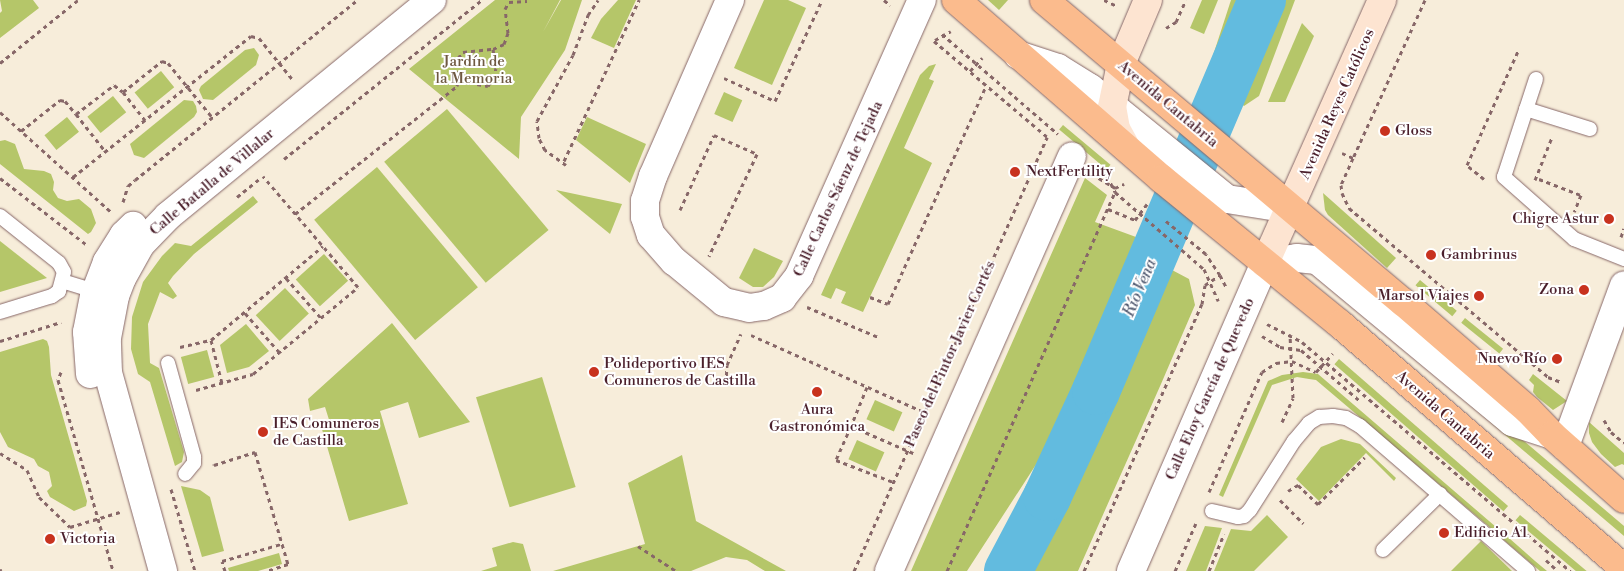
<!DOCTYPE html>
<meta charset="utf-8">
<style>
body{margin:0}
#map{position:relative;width:1624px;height:571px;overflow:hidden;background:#f7edda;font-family:"Libre Bodoni",serif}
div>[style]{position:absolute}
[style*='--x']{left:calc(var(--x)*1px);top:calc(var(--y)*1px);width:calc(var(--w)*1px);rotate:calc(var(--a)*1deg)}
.green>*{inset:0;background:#b5c669;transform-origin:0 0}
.river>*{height:48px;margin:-24px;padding:0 24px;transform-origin:24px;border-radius:24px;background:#62bbdf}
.path>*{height:3px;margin-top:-1.5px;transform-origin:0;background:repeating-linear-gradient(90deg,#876768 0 4px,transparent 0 8px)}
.roads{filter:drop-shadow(0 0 1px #876768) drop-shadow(0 0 1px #876768)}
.lane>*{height:14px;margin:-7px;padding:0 7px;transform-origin:7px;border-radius:7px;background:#fff}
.street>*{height:28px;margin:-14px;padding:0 14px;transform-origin:14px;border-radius:14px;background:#fff}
.secondary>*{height:28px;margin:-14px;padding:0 14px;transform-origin:14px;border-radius:14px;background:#fde4d1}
.primary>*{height:28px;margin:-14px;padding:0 14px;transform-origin:14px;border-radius:14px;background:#fbbb8d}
.dots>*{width:14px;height:14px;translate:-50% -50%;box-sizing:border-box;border:2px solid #fff;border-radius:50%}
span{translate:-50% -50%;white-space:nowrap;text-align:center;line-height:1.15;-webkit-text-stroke:4px #fff;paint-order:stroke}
.park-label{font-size:15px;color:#6f5941}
.street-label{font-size:15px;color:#4a1f2b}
.poi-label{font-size:15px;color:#4a1f2b}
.left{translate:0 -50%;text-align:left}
.right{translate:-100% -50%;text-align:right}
.water-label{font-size:16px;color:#545d73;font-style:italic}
</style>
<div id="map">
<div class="green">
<i style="clip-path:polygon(0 0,33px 0,39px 8px,0 38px,0 13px,2px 11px)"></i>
<i style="clip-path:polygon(495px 0,560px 0,543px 32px,561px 0,582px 0,565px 50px,521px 117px,519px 159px,409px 69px)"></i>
<i style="clip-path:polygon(618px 0,636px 0,614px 48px,591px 38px,601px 19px)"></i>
<i style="clip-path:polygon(764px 0,788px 0,806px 8px,772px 85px,734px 68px)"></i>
<i style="clip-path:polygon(988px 0,1008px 0,999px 10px)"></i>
<i style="clip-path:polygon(1202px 0,1218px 0,1204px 34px,1190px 28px)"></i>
<i style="clip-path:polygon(1231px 0,1295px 0,1259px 96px,1244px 106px,1207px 74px)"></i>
<i style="clip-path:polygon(1302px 23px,1314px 36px,1285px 102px,1268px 102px)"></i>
<i style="clip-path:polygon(254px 48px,259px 55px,256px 65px,213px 100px,203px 99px,199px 90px,201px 86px,245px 50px)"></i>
<i style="clip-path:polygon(936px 64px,929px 79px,934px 81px,904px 148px,932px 163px,863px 312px,841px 303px,846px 292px,836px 288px,831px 299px,821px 295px,920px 75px,929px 66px)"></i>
<i style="left:161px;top:71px;width:21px;height:34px;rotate:51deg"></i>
<i style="left:724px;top:92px;width:20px;height:24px;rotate:24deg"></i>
<i style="left:113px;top:96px;width:21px;height:33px;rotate:51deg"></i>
<i style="clip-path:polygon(184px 100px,193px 101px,196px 106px,197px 112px,194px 117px,144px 158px,134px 155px,130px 144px)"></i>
<i style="left:447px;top:109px;width:158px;height:82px;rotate:50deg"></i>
<i style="left:67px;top:117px;width:19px;height:29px;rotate:51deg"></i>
<i style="clip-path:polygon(587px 117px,646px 144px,630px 183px,576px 140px)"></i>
<i style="left:1063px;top:125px;width:62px;height:6px;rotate:40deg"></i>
<i style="clip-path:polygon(5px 140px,15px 144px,24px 169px,44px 171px,51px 174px,54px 182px,53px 190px,58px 198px,67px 201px,79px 199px,91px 209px,96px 223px,91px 232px,88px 234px,0 164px,0 141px)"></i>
<i style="left:377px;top:167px;width:157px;height:82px;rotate:50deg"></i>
<i style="clip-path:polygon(1085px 178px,1107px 195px,1095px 222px,1136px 237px,1060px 418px,1037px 463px,967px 571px,911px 571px)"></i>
<i style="clip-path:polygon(556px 190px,622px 204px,610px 234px)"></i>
<i style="clip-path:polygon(1323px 193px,1396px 258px,1387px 268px,1328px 215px,1325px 210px)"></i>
<i style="clip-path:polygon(253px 196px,258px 202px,194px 254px,173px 276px,168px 283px,177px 296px,173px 299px,160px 292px,148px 324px,150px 363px,159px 368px,184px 452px,182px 462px,175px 466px,150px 382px,138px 374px,131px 349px,132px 317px,143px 282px,162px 256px,175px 243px,191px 246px)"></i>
<i style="clip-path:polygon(0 241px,47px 278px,0 292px)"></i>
<i style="clip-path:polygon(1169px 247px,1179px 254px,1172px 270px,1189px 279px,1195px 305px,1161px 384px,1078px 571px,1027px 571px)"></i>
<i style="clip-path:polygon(754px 248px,783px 261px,774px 277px,763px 287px,753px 287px,739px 278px)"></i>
<i style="left:324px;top:254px;width:36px;height:38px;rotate:48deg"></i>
<i style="left:1420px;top:280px;width:48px;height:7px;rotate:40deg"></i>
<i style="left:285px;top:288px;width:35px;height:40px;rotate:47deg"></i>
<i style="left:1465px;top:318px;width:49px;height:6px;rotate:39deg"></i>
<i style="clip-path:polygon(392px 323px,470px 422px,419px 438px,408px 402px,380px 411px,408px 504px,349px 521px,321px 426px,330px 423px,325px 407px,310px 411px,308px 399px)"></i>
<i style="clip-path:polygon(246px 324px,269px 351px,249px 367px,227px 373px,220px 345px)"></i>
<i style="clip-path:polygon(1378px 327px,1458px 385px,1624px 526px,1624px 536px)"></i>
<i style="clip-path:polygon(43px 339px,47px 341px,49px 347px,51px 375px,87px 501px,86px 506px,74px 511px,50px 497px,47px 491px,52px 486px,49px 472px,38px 466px,34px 459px,8px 447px,0 432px,0 352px)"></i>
<i style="left:207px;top:350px;width:28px;height:27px;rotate:75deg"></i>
<i style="left:1339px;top:359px;width:224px;height:7px;rotate:41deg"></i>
<i style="clip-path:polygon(1303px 372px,1318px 374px,1496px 527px,1493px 530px,1316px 380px,1309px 379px,1297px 377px,1272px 385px,1223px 497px,1219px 495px,1268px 381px,1282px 375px)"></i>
<i style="clip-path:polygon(1533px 374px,1567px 401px,1553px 410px,1537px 397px,1533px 392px,1534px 385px,1529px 380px)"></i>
<i style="left:542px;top:377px;width:115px;height:69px;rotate:73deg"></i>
<i style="left:875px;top:400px;width:30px;height:21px;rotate:24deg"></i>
<i style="clip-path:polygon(1589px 422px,1624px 453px,1624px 465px,1622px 464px,1615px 467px,1601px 454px,1592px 442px,1589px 433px)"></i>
<i style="clip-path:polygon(1341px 439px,1360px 444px,1396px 478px,1394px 481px,1366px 453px,1319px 501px,1296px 479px,1321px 447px)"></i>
<i style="left:857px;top:440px;width:30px;height:21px;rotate:24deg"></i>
<i style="clip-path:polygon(682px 455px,696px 521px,786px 571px,765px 571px,747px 560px,726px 557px,691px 571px,553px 571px,645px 544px,628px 483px)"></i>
<i style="clip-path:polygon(181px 486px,200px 490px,210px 497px,224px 551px,202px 557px)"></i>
<i style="clip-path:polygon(1267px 515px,1288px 537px,1254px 571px,1214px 571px,1231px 529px,1251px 531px)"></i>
<i style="left:1520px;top:515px;width:87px;height:7px;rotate:40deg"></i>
<i style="clip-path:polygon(1205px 526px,1222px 528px,1206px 571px,1186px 571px)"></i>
<i style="clip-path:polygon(1501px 531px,1535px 561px,1547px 571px,1540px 571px,1498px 535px)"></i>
<i style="clip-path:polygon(1481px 541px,1512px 571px,1451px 571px)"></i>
<i style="clip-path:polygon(513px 542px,523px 544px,531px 571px,481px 571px,497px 566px,492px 548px)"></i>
<i style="clip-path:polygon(279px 553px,282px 564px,258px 571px,229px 571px,228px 568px)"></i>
</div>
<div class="river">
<i style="--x:1008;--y:571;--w:84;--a:-62.2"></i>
<i style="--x:1047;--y:497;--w:117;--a:-65.2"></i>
<i style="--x:1096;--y:391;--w:425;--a:-67"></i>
</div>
<div class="path">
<i style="--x:884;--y:0;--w:8;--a:40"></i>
<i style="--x:1104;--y:0;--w:14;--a:25"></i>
<i style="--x:1425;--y:0;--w:174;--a:114.5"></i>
<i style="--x:1353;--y:158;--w:30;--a:114"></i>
<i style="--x:1341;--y:185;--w:8;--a:83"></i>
<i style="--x:1342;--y:193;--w:17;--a:65"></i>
<i style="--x:1349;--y:208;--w:261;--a:40.3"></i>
<i style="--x:1548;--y:377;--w:14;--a:21"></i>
<i style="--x:1166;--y:28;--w:12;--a:-31"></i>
<i style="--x:1176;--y:22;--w:24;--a:-66"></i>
<i style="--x:942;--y:34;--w:153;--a:40.8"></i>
<i style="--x:935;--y:40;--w:18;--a:-29"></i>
<i style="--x:934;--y:41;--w:148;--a:40.3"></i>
<i style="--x:0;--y:63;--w:100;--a:-38.9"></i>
<i style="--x:970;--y:71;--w:18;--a:-47"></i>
<i style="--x:724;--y:78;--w:56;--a:24.3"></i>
<i style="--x:775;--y:101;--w:111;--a:-65"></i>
<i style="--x:477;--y:84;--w:11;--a:10"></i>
<i style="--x:488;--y:86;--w:9;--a:-58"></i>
<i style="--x:493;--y:78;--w:10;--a:-73"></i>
<i style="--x:496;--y:68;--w:19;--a:-99"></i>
<i style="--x:123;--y:92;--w:36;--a:52"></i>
<i style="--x:0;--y:112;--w:149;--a:42"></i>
<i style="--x:76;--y:114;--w:47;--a:51.9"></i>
<i style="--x:21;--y:131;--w:50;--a:-38.5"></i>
<i style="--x:60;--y:100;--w:5;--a:11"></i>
<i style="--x:65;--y:101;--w:17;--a:50"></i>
<i style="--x:76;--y:114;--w:48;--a:-37.3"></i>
<i style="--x:114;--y:85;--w:11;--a:38"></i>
<i style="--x:123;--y:92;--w:50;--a:-38.5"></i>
<i style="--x:162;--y:61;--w:6;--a:18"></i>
<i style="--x:168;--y:63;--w:70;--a:50.8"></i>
<i style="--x:1342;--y:153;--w:12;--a:24"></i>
<i style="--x:284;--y:159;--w:254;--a:-38.8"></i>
<i style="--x:564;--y:161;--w:178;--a:-65"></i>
<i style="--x:566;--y:165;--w:26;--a:-144"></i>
<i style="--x:545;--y:150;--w:13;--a:-117"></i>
<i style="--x:539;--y:138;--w:17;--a:-97"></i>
<i style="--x:537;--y:121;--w:75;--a:-61.4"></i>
<i style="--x:573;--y:55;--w:43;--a:-69.4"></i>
<i style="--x:588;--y:15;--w:18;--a:-56"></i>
<i style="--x:1097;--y:167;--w:13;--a:42"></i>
<i style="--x:1107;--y:176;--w:18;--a:63"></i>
<i style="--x:1115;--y:192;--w:118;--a:40.9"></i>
<i style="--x:1204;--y:269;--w:35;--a:66"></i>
<i style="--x:1092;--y:174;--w:27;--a:31"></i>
<i style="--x:1115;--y:188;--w:10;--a:-24"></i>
<i style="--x:73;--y:177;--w:227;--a:-38.4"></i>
<i style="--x:251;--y:36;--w:8;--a:14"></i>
<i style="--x:259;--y:38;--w:54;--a:51"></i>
<i style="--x:0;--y:178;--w:110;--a:37.6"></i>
<i style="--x:1484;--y:179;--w:22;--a:-141"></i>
<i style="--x:1467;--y:165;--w:127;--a:-65.9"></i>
<i style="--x:1539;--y:179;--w:45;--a:20.9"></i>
<i style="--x:1581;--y:195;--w:18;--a:112"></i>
<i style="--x:1535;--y:180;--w:46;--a:-68.4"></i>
<i style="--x:237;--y:197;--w:28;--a:-39"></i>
<i style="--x:123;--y:202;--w:17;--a:-73"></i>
<i style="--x:128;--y:186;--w:9;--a:-41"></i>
<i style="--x:135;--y:180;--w:286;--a:-39"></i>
<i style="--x:1108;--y:209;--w:29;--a:22"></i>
<i style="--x:1135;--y:220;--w:20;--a:-53"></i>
<i style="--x:680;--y:210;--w:82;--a:-65.6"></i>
<i style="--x:714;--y:135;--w:47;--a:23.8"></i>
<i style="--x:757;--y:154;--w:113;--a:115.2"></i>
<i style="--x:295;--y:214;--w:206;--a:-38.3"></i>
<i style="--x:457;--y:86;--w:12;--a:-76"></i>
<i style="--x:460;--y:74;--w:9;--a:-111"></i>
<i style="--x:457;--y:66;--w:8;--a:-83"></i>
<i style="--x:458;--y:58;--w:8;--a:-50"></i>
<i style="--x:463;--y:52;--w:30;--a:-6"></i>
<i style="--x:493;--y:49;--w:12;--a:-24"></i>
<i style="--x:504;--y:44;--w:12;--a:-70"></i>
<i style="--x:508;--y:33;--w:24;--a:-97"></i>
<i style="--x:505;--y:9;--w:8;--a:-60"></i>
<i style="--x:509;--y:2;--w:18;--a:-3"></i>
<i style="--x:1621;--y:237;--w:9;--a:-72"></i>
<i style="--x:1220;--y:275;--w:13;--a:63"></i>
<i style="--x:286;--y:278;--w:53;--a:48.8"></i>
<i style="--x:870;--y:297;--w:19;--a:21"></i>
<i style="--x:888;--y:304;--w:239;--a:-65.8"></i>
<i style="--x:807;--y:307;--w:77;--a:22.9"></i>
<i style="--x:245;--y:313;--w:53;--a:48.8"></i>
<i style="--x:1267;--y:324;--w:39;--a:27"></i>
<i style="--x:1302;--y:342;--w:353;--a:40.5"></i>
<i style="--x:751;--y:335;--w:189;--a:24"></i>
<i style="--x:1262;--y:336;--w:21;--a:31"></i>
<i style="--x:1280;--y:347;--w:21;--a:8"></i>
<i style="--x:1301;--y:350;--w:77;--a:40.8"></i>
<i style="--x:211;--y:340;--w:146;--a:-40"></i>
<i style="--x:0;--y:341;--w:64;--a:-17.3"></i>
<i style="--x:180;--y:347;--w:32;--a:-13"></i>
<i style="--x:211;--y:340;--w:44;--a:75.7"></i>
<i style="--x:61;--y:372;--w:9;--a:111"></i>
<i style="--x:58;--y:380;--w:199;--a:73.9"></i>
<i style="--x:726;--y:383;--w:18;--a:-87"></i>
<i style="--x:727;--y:365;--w:34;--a:-66"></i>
<i style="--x:867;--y:387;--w:42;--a:112.3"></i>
<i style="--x:851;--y:426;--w:68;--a:23.5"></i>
<i style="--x:196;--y:390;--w:59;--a:-15.7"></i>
<i style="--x:253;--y:374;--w:136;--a:-39.6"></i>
<i style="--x:358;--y:287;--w:146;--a:-130.6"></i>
<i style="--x:1604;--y:420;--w:14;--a:60"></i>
<i style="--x:1611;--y:432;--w:17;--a:40"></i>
<i style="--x:1282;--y:422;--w:26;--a:-65"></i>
<i style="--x:1293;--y:398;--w:64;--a:-92.7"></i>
<i style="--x:851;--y:426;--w:37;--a:114"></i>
<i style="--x:836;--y:460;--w:61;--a:21.1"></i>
<i style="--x:0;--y:453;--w:32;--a:32"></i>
<i style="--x:27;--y:470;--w:30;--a:66"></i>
<i style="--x:39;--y:497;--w:43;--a:44.1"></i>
<i style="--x:70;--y:527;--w:52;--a:-16.7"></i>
<i style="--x:214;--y:464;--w:1;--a:90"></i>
<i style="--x:214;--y:465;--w:43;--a:-17.6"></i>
<i style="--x:255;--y:452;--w:117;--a:73.6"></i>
<i style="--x:288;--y:564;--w:23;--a:162"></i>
<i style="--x:171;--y:489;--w:85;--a:73.7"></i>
<i style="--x:1288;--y:491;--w:12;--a:-31"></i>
<i style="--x:1298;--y:485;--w:28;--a:44"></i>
<i style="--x:1318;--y:504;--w:66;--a:-45"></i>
<i style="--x:1209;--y:492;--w:131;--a:-66.2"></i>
<i style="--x:1262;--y:372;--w:17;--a:-33"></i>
<i style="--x:1276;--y:363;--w:16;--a:-7"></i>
<i style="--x:1292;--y:361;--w:26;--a:25"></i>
<i style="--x:1316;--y:372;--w:25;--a:-48"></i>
<i style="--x:1280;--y:500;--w:33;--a:45"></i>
<i style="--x:638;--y:546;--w:45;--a:33.3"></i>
<i style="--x:1546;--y:560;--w:16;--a:43"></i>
<i style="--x:0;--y:569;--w:2;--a:63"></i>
<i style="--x:225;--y:571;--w:10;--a:-107"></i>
<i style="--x:222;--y:561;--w:61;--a:-16.1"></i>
<i style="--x:854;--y:571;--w:475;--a:-66"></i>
<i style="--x:947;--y:571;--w:415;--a:-66.1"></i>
<i style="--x:1084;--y:571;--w:292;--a:-66.2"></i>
<i style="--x:1202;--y:304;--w:19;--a:-81"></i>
<i style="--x:1205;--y:285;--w:18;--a:-34"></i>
<i style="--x:1220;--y:275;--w:25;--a:-124"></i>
<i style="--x:1206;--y:254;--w:52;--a:-140.5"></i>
<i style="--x:1175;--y:571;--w:52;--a:-66.4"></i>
<i style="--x:1209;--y:571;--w:40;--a:-68"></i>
</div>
<div class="roads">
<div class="lane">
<i style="--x:1536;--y:79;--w:103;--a:108.1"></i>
<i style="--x:1504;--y:177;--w:94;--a:41.5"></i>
<i style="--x:1574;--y:239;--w:54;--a:21.8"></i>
<i style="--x:1526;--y:109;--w:67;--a:17.4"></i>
<i style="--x:0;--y:216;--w:75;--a:38.5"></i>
<i style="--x:59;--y:263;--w:10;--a:61"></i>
<i style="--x:64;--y:272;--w:20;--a:105"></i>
<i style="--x:59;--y:291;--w:9;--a:144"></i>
<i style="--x:52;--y:296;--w:54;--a:162.9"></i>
<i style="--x:62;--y:281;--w:34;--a:17"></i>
<i style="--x:168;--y:363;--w:98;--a:74.5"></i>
<i style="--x:194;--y:457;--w:6;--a:90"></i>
<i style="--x:194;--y:463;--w:14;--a:129"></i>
<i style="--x:1212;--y:511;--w:27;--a:13"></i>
<i style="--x:1238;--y:517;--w:6;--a:-9"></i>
<i style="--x:1244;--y:516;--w:8;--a:-45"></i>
<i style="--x:1250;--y:510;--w:82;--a:-57.5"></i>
<i style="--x:1294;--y:441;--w:23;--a:-50"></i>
<i style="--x:1309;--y:423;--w:12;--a:-31"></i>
<i style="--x:1319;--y:417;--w:14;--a:-4"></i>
<i style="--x:1333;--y:416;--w:13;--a:9"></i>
<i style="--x:1346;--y:418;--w:16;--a:30"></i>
<i style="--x:1360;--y:426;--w:222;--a:40.8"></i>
<i style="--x:1383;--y:550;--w:80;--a:-44.5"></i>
</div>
<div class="street">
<i style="--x:730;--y:0;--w:192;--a:113.6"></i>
<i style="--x:653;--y:176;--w:26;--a:108"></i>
<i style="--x:645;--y:201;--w:16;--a:90"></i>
<i style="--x:645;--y:217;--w:19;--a:72"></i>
<i style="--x:651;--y:235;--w:35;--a:49"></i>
<i style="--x:674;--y:261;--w:65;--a:39.4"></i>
<i style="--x:724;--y:302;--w:26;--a:13"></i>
<i style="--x:749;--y:308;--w:15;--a:-8"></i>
<i style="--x:764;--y:306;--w:20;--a:-24"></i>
<i style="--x:782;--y:298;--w:28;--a:-52"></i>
<i style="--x:799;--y:276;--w:302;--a:-66"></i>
<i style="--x:1018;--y:55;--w:42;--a:18"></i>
<i style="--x:1058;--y:68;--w:38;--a:32"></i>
<i style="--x:1090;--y:88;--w:176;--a:39"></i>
<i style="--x:1227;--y:199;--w:65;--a:8.9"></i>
<i style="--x:90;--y:374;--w:42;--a:-94.1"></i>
<i style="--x:87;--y:332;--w:37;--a:-79"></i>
<i style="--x:94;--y:296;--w:36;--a:-69"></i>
<i style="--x:107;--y:262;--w:32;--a:-58"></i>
<i style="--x:124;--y:235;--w:13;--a:-45"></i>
<i style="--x:1565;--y:446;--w:171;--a:-69.8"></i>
<i style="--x:163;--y:571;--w:205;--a:-105.5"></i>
<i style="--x:108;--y:373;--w:35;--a:-92"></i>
<i style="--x:107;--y:338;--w:43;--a:-79.2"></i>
<i style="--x:115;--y:296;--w:19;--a:-69"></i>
<i style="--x:122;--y:278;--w:39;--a:-61"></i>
<i style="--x:141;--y:244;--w:39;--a:-46"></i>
<i style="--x:168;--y:216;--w:341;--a:-39.3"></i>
<i style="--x:889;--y:571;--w:453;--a:-66.2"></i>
<i style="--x:1131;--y:571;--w:336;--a:-66.5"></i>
<i style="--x:1265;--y:263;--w:32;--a:-9"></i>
<i style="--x:1297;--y:258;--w:20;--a:6"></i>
<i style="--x:1317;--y:260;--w:254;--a:39.7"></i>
<i style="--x:1512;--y:422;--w:42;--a:18"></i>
</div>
<div class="secondary">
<i style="--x:1126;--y:147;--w:21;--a:-119"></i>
<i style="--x:1116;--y:129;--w:22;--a:-100"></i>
<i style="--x:1112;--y:107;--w:44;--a:-78.2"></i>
<i style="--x:1121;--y:64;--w:69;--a:-67.1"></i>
<i style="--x:1265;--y:263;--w:288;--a:-66"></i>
</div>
<div class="primary">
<i style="--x:956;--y:0;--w:273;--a:41"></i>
<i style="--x:1162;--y:179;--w:230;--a:39.2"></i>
<i style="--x:1340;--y:324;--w:374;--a:40.7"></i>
<i style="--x:1044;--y:0;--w:469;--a:40.1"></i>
<i style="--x:1403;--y:302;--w:165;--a:40.8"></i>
<i style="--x:1528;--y:410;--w:35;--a:46"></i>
<i style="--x:1552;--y:435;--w:96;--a:41.6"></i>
</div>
</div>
<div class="dots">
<i style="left:1385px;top:131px;background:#c8321e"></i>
<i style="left:1015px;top:172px;background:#c8321e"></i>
<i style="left:1609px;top:219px;background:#c8321e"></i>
<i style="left:1431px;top:255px;background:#c8321e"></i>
<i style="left:1584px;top:290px;background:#c8321e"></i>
<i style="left:1479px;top:296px;background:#c8321e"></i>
<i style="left:1557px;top:359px;background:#c8321e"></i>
<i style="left:594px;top:372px;background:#c8321e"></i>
<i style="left:817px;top:392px;background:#c8321e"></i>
<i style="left:263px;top:432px;background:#c8321e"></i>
<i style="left:1444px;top:533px;background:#c8321e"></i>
<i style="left:50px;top:539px;background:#c8321e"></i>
</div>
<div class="park-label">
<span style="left:474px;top:70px">Jardín de<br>la Memoria</span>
</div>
<div class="street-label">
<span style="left:1168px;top:104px;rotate:40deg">Avenida Cantabria</span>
<span style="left:1337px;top:104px;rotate:-66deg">Avenida Reyes Católicos</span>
<span style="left:212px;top:182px;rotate:-40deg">Calle Batalla de Villalar</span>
<span style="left:838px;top:189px;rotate:-65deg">Calle Carlos Sáenz de Tejada</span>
<span style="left:950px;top:354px;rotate:-66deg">Paseo del Pintor Javier Cortés</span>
<span style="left:1210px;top:389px;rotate:-66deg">Calle Eloy García de Quevedo</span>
<span style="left:1445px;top:415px;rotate:41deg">Avenida Cantabria</span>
</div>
<div class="poi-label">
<span class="left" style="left:1395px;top:131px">Gloss</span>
<span class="left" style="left:1026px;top:172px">NextFertility</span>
<span class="right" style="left:1599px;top:219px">Chigre Astur</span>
<span class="left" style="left:1441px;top:255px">Gambrinus</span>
<span class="right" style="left:1574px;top:290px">Zona</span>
<span class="right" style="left:1469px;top:296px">Marsol Viajes</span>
<span class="right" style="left:1547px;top:359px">Nuevo Río</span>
<span class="left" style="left:604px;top:372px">Polideportivo IES<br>Comuneros de Castilla</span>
<span style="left:817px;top:418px">Aura<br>Gastronómica</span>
<span class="left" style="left:273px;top:432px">IES Comuneros<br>de Castilla</span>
<span class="left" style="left:1454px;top:533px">Edificio A1</span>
<span class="left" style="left:60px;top:539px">Victoria</span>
</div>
<div class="water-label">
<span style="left:1140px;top:288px;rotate:-67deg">Río Vena</span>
</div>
</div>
